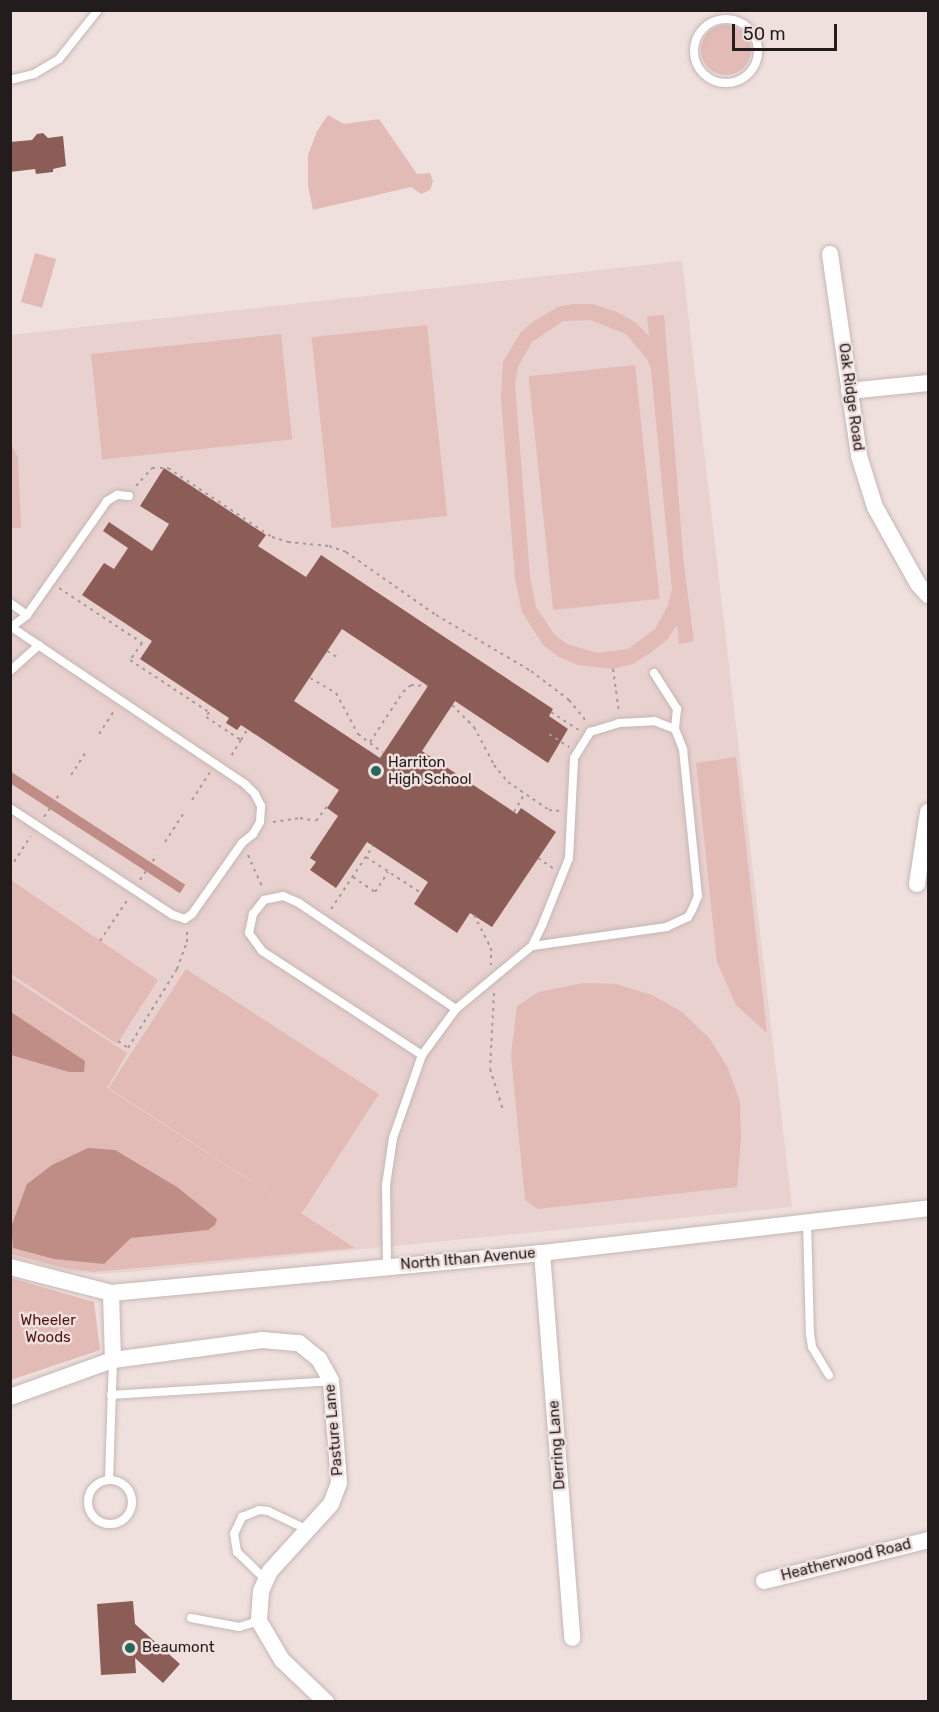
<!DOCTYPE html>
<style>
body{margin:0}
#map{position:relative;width:939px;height:1712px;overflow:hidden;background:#efe0de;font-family:Rubik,sans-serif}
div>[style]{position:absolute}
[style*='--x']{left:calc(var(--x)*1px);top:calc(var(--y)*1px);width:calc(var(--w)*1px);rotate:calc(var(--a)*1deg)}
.built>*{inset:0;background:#e8d1ce}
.green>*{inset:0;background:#e2bbb6;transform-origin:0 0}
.round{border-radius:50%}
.water>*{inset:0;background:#c08d86;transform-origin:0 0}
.building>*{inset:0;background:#8c5d57}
.path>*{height:2px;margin-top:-1px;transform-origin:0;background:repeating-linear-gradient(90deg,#a69a98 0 3px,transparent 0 7.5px)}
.roads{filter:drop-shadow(0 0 2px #c5b7b5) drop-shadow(0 0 2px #c5b7b5)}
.lane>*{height:8px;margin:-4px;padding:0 4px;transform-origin:4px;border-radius:4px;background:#fff}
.lane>.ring{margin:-4px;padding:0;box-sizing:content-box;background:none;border:8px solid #fff;border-radius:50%}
.street>*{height:16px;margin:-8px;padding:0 8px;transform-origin:8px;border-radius:8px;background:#fff}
.dots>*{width:16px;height:16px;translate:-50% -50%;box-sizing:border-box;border:3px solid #efe0de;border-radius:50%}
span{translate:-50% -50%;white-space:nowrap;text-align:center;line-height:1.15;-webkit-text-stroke:5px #efe0de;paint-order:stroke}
.street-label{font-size:15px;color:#221d1c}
.poi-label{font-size:15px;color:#221d1c}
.left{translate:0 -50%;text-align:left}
.park-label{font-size:15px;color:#521411}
.frame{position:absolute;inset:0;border:12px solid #221d1c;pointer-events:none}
.scale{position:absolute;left:732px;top:24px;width:105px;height:27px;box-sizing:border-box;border:3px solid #221d1c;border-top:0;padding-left:8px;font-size:18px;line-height:21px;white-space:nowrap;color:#221d1c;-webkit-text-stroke:4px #efe0de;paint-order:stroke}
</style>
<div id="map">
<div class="built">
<i style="clip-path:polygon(682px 261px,792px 1207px,128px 1272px,93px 1274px,67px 1271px,11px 1257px,10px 335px)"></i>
</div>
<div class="green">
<i class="round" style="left:701px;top:25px;width:50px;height:50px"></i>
<i style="clip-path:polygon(328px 115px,344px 124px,379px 119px,417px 174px,430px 173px,433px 181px,430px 190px,421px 194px,411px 187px,313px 210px,308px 186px,308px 155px,317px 131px)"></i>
<i style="left:35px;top:253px;width:22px;height:51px;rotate:16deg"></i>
<i style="clip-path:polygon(evenodd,573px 304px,592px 304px,617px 312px,635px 322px,649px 336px,647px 316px,664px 315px,684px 566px,694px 641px,679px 644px,677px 625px,667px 640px,650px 653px,633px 664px,613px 669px,578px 665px,559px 657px,543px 645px,522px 612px,515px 579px,501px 398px,503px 362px,521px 332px,534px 321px,558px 307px,573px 304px,590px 320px,626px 334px,647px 359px,651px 369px,672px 589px,668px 605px,655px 629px,628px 649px,597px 653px,567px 644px,554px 634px,536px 607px,530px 577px,515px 384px,518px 367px,532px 342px,563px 321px,590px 320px)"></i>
<i style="left:427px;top:325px;width:192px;height:116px;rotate:84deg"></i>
<i style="left:281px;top:334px;width:106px;height:191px;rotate:84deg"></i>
<i style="left:635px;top:365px;width:235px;height:107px;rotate:84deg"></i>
<i style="clip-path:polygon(10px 443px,18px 457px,21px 528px,11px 528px)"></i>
<i style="clip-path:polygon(736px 757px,767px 1033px,736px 1005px,717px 962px,696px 763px)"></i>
<i style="clip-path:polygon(11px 880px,158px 980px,117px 1044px,11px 974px)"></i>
<i style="left:186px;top:969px;width:230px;height:142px;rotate:33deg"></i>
<i style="clip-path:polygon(10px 977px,127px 1053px,107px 1088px,355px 1248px,93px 1272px,65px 1268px,11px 1254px)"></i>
<i style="clip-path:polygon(583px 983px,616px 984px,652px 995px,682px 1012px,710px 1039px,728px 1068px,740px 1102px,741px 1139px,737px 1187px,538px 1209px,525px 1200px,511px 1055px,517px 1006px,539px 992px)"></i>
<i style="clip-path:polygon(11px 1278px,94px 1302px,100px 1350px,11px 1380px)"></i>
</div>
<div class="water">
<i style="left:10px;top:771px;width:209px;height:10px;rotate:33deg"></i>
<i style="clip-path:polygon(11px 1012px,85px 1061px,84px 1072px,69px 1072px,11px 1055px)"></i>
<i style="clip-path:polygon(88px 1148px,115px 1150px,177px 1187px,217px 1219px,215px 1225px,208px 1230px,131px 1238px,104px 1264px,54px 1259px,13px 1248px,11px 1227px,27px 1184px,52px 1165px)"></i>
</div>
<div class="building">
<i style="clip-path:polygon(43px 133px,48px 138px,63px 136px,66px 166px,53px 169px,53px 172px,36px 174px,35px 169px,10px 172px,10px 142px,32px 140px,37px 134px)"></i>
<i style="clip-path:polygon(evenodd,164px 468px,266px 535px,258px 546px,306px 577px,321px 555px,553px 709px,549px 716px,568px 729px,548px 763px,455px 701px,422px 751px,517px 814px,521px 808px,556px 832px,492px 927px,470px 913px,457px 933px,414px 904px,428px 882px,367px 842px,336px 888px,310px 870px,316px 862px,310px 858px,338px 816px,327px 808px,339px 790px,241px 725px,237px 730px,226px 723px,229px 718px,140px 659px,152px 641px,82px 595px,104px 563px,114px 569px,128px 548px,103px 531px,109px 522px,152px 551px,169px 524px,140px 506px,164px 468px,342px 629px,428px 686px,380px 758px,294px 701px,342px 629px)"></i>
<i style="clip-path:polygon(133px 1601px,135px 1624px,180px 1664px,163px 1683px,135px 1658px,136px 1673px,101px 1675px,97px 1604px)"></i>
</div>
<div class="path">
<i style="--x:136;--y:486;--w:24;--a:-48"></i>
<i style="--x:152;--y:468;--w:16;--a:0"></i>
<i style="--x:168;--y:468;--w:125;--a:33.6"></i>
<i style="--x:272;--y:537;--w:17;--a:17"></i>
<i style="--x:288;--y:542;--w:41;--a:5.6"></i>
<i style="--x:329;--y:546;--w:18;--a:19"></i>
<i style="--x:346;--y:552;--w:110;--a:35"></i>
<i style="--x:436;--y:615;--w:110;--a:30.5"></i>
<i style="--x:531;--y:671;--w:48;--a:37.3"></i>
<i style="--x:569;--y:700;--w:27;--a:51"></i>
<i style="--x:59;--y:588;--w:100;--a:33.5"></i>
<i style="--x:142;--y:643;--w:21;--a:125"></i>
<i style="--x:130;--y:660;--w:95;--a:33.4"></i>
<i style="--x:209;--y:712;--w:6;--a:121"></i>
<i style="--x:206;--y:717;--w:42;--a:33.3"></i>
<i style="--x:241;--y:740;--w:22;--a:122"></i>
<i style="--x:327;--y:651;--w:12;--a:31"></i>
<i style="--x:613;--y:669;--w:43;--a:82.1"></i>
<i style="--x:310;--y:678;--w:30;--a:30"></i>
<i style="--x:336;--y:693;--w:47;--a:61.8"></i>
<i style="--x:358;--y:734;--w:31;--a:37"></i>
<i style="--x:452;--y:705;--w:31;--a:45"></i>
<i style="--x:474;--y:727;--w:43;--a:62.2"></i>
<i style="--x:494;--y:765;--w:22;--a:51"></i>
<i style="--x:508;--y:782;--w:50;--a:34.3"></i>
<i style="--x:549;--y:810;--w:12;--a:5"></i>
<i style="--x:551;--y:712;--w:33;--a:33"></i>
<i style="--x:99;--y:734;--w:30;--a:-57"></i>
<i style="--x:549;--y:734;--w:24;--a:33"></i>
<i style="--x:241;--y:740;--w:12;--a:-59"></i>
<i style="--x:370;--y:742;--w:60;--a:-56.6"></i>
<i style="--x:403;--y:692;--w:11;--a:-41"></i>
<i style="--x:411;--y:685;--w:17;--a:3"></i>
<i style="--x:71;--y:775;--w:27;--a:-57"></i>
<i style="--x:192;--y:800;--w:33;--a:-57"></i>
<i style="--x:514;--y:812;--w:20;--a:-60"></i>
<i style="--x:44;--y:817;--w:29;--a:-56"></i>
<i style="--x:273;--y:822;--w:27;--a:-8"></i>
<i style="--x:300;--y:818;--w:16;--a:11"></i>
<i style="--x:316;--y:821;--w:21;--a:-53"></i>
<i style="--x:165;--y:842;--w:35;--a:-57"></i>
<i style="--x:248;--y:855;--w:36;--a:66"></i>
<i style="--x:366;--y:857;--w:66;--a:33.2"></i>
<i style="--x:538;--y:858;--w:18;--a:34"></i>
<i style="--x:10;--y:868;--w:38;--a:-57"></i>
<i style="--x:353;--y:877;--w:27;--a:34"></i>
<i style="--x:375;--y:892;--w:24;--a:-57"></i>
<i style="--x:140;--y:880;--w:30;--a:-56"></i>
<i style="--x:331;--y:909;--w:76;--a:-56.3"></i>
<i style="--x:474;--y:915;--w:37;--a:63"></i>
<i style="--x:491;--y:948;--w:17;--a:90"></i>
<i style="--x:100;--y:941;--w:50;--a:-56.3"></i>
<i style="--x:494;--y:993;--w:76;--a:93"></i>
<i style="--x:490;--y:1069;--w:43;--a:72.4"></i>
<i style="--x:118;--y:1041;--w:12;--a:35"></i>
<i style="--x:128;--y:1048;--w:93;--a:-58.2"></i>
<i style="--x:177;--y:969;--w:29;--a:-70"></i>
<i style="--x:187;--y:942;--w:13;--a:-90"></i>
</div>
<div class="roads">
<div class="lane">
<i class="ring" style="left:694px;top:19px;width:56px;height:56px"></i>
<i style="--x:10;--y:80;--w:25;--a:-14"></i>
<i style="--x:34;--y:74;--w:29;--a:-31"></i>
<i style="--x:59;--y:59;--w:63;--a:-51.5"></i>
<i style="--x:10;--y:603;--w:21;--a:35"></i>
<i style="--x:10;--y:628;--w:21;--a:-37"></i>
<i style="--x:27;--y:615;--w:139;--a:-54.9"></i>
<i style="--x:107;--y:501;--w:12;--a:-31"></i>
<i style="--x:117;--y:495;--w:12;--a:5"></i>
<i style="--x:10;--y:671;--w:39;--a:-42"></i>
<i style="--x:654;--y:673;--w:43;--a:57.4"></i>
<i style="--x:677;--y:709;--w:20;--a:96"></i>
<i style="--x:10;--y:808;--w:195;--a:33.3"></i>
<i style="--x:173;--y:915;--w:13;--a:18"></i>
<i style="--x:185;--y:919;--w:9;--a:-36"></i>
<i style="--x:192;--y:914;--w:87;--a:-54.8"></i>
<i style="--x:242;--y:843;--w:14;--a:-39"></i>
<i style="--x:253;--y:834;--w:14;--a:-60"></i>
<i style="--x:260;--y:822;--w:16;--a:-86"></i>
<i style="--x:261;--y:806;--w:13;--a:-117"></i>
<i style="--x:255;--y:794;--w:14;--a:-135"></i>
<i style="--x:245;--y:784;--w:282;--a:-146.1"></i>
<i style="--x:456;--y:1009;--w:99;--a:-39.7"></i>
<i style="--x:532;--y:946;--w:25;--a:-64"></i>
<i style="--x:543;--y:923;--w:70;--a:-68.2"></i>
<i style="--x:569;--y:858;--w:100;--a:-87.1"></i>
<i style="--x:574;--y:758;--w:31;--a:-58"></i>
<i style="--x:590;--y:732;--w:30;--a:-17"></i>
<i style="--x:619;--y:723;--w:35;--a:-3"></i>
<i style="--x:654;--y:721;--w:22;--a:21"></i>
<i style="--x:675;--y:729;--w:22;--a:68"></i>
<i style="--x:683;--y:749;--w:148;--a:84.2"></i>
<i style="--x:698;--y:896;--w:15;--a:113"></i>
<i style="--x:692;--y:910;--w:8;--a:120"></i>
<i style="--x:688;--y:917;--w:23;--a:155"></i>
<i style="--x:667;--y:927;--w:136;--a:172"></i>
<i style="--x:807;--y:1222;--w:112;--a:88.5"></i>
<i style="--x:810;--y:1334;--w:13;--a:81"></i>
<i style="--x:812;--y:1347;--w:33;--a:59"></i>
<i style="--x:387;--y:1266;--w:81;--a:-90.7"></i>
<i style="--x:386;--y:1185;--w:48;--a:-81.5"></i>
<i style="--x:393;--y:1138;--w:88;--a:-70.7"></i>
<i style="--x:422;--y:1055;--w:57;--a:-53.5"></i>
<i style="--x:456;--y:1009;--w:189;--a:-146"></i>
<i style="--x:299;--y:903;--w:17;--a:-156"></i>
<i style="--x:283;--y:896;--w:19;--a:168"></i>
<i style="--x:264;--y:900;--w:18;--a:128"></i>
<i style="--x:253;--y:914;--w:19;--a:102"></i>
<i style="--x:249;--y:933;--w:22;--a:54"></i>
<i style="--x:262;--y:951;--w:191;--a:33"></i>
<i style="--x:111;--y:1395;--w:220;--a:-3.6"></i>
<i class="ring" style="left:88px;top:1480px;width:36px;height:36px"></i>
<i style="--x:109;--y:1480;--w:120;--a:-88.1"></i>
<i style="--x:266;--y:1580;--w:40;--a:-136"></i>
<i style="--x:237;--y:1552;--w:18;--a:-99"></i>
<i style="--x:234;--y:1534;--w:19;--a:-65"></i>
<i style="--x:242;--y:1517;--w:18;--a:-22"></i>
<i style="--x:259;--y:1510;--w:9;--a:6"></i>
<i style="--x:268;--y:1511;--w:44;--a:25.4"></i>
<i style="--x:191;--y:1618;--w:49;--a:10.6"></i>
<i style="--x:239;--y:1627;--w:21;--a:-17"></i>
</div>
<div class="street">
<i style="--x:830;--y:254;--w:204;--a:81.8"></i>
<i style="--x:859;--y:456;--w:53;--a:72.6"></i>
<i style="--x:875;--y:507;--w:88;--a:60.8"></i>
<i style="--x:918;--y:584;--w:15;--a:48"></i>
<i style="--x:849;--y:391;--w:79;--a:-5.8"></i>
<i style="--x:917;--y:884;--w:73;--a:-81.3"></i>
<i style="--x:542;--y:1253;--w:386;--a:85.5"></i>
<i style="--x:10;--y:1267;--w:104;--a:14.4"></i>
<i style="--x:111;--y:1293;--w:433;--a:-5.3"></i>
<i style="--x:542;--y:1253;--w:389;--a:-6.6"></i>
<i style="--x:111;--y:1293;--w:67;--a:88.3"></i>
<i style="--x:10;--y:1397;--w:109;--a:-19.8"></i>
<i style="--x:113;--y:1360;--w:150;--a:-7.6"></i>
<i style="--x:262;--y:1340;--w:37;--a:5"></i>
<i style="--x:299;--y:1343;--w:26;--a:39"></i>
<i style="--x:319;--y:1359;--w:25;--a:61"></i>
<i style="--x:331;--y:1381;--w:102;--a:85.5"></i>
<i style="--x:339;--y:1483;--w:22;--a:111"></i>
<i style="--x:331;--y:1504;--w:91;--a:132.3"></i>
<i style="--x:270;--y:1571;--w:22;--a:114"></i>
<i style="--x:261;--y:1591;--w:30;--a:94"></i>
<i style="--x:259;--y:1621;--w:45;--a:59.5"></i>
<i style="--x:282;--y:1660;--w:61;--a:43.7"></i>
<i style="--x:764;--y:1581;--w:169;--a:-14"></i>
</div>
</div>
<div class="dots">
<i style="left:376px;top:771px;background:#23685a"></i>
<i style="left:130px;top:1648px;background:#23685a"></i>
</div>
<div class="street-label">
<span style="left:851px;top:397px;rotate:82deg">Oak Ridge Road</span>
<span style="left:468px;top:1259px;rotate:-5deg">North Ithan Avenue</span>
<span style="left:334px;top:1430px;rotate:-95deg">Pasture Lane</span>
<span style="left:557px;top:1445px;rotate:-94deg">Derring Lane</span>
<span style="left:846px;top:1560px;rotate:-14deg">Heatherwood Road</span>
</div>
<div class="poi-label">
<span class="left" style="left:388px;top:771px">Harriton<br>High School</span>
<span class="left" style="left:142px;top:1648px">Beaumont</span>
</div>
<div class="park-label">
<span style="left:48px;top:1329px">Wheeler<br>Woods</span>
</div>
<div class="frame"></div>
<div class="scale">50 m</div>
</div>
